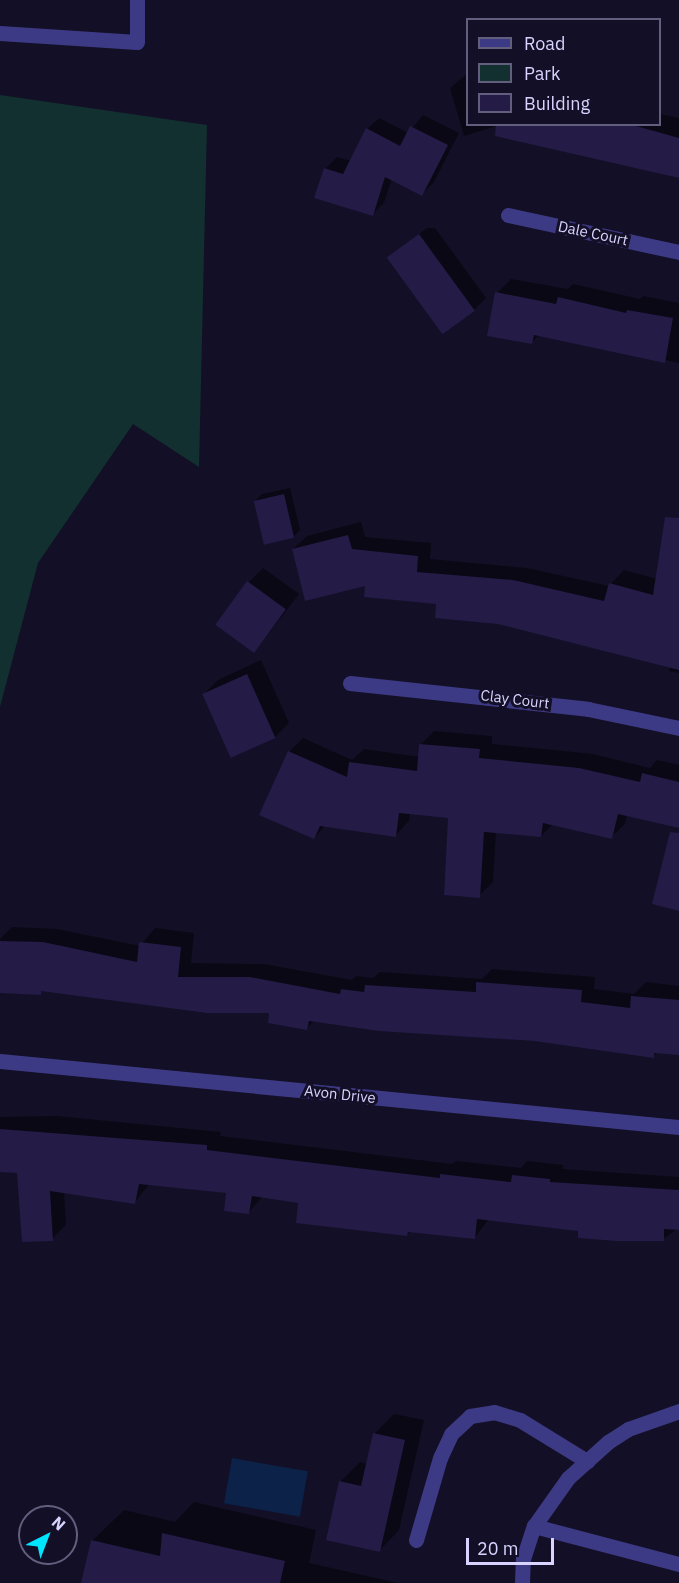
<!DOCTYPE html>
<style>
body{margin:0}
#map{position:relative;width:679px;height:1583px;overflow:hidden;background:#130f26;font-family:"IBM Plex Sans",sans-serif}
div>[style]{position:absolute}
[style*='--x']{left:calc(var(--x)*1px);top:calc(var(--y)*1px);width:calc(var(--w)*1px);rotate:calc(var(--a)*1deg)}
.green>*{inset:0;background:#12302f}
.water>*{inset:0;background:#0c2248;transform-origin:0 0}
.shadow>*{inset:0;background:#0007}
.building>*{inset:0;background:#241b47;transform-origin:0 0}
.service>*{height:15px;margin:-7.5px;padding:0 7.5px;transform-origin:7.5px;border-radius:7.5px;background:#3d3a85}
.minor>*{height:15px;margin:-7.5px;padding:0 7.5px;transform-origin:7.5px;border-radius:7.5px;background:#3d3a85}
span{translate:-50% -50%;white-space:nowrap;text-align:center;line-height:1.15;-webkit-text-stroke:6px #130f26;paint-order:stroke}
.street-label{font-size:15px;color:#d9d4ff}
.legend{position:absolute;left:466px;top:18px;width:195px;height:108px;box-sizing:border-box;background:#130f26;border:2px solid #625e7d;margin:0;padding:8px 10px;list-style:none;font-size:18px;color:#d9d4ff}
.legend li{display:flex;align-items:center;gap:12px;height:30px}
.legend b{width:30px;border:2px solid #625e7d}
.north{position:absolute;left:18px;top:1505px;width:60px;height:60px;box-sizing:border-box;background:#130f26;border:2px solid #625e7d;border-radius:50%;rotate:42deg;font-size:16px;font-weight:700;line-height:24px;text-align:center;color:#d9d4ff}
.north::after{content:'';display:block;margin:auto;width:21px;height:27px;background:#00e5ff;clip-path:polygon(50% 0,100% 100%,50% 72%,0 100%)}
.scale{position:absolute;left:466px;top:1538px;width:88px;height:27px;box-sizing:border-box;border:3px solid #d9d4ff;border-top:0;padding-left:8px;font-size:18px;line-height:21px;white-space:nowrap;color:#d9d4ff;-webkit-text-stroke:4px #130f26;paint-order:stroke}
</style>
<div id="map">
<div class="green">
<i style="clip-path:polygon(0 95px,207px 125px,199px 467px,133px 424px,38px 563px,0 707px)"></i>
</div>
<div class="water">
<i style="left:232px;top:1458px;width:77px;height:46px;rotate:10deg"></i>
</div>
<div class="shadow">
<i style="clip-path:polygon(468px 73px,468px 124px,503px 124px,464px 136px,450px 88px)"></i>
<i style="clip-path:polygon(660px 114px,679px 118px,679px 176px,529px 124px,660px 124px)"></i>
<i style="clip-path:polygon(423px 115px,459px 133px,434px 182px,422px 194px,392px 178px,384px 203px,372px 215px,325px 169px,337px 157px,351px 161px,367px 129px,379px 118px,408px 133px)"></i>
<i style="clip-path:polygon(427px 228px,435px 228px,486px 298px,474px 310px,389px 258px)"></i>
<i style="clip-path:polygon(511px 279px,568px 289px,573px 284px,640px 299px,643px 296px,679px 303px,679px 363px,540px 334px,531px 343px,497px 293px)"></i>
<i style="clip-path:polygon(290px 488px,300px 530px,293px 537px,255px 501px,262px 494px)"></i>
<i style="clip-path:polygon(361px 522px,365px 537px,431px 543px,430px 559px,527px 568px,609px 586px,624px 570px,657px 579px,679px 547px,679px 673px,669px 671px,670px 666px,367px 584px,293px 549px,307px 536px)"></i>
<i style="clip-path:polygon(263px 568px,299px 594px,255px 651px,249px 582px)"></i>
<i style="clip-path:polygon(261px 660px,289px 723px,275px 737px,204px 694px,218px 680px)"></i>
<i style="clip-path:polygon(434px 731px,492px 736px,492px 744px,593px 754px,650px 768px,657px 760px,679px 765px,679px 827px,627px 814px,625px 824px,611px 837px,553px 824px,541px 836px,496px 831px,493px 882px,479px 896px,450px 817px,410px 813px,409px 821px,396px 835px,326px 825px,314px 838px,289px 752px,303px 738px,352px 760px,364px 749px,420px 757px,421px 744px)"></i>
<i style="clip-path:polygon(12px 927px,57px 929px,140px 946px,155px 928px,194px 933px,191px 963px,264px 964px,352px 980px,356px 976px,373px 978px,380px 972px,482px 979px,492px 969px,595px 977px,594px 989px,634px 994px,646px 982px,679px 986px,679px 1054px,658px 1052px,653px 1056px,535px 1040px,314px 1021px,307px 1028px,271px 1011px,43px 990px,0 993px,0 939px)"></i>
<i style="clip-path:polygon(57px 1116px,221px 1132px,220px 1136px,452px 1164px,456px 1161px,521px 1168px,527px 1161px,563px 1165px,563px 1169px,679px 1177px,679px 1228px,663px 1239px,489px 1219px,475px 1237px,411px 1231px,407px 1234px,300px 1201px,263px 1196px,249px 1212px,228px 1192px,150px 1183px,135px 1202px,64px 1191px,66px 1225px,52px 1239px,19px 1171px,0 1171px,0 1117px)"></i>
<i style="clip-path:polygon(394px 1414px,424px 1420px,399px 1530px,379px 1551px,340px 1482px,360px 1462px,367px 1464px,374px 1434px)"></i>
<i style="clip-path:polygon(194px 1502px,316px 1530px,309px 1563px,398px 1583px,83px 1583px,92px 1541px,124px 1510px,175px 1522px)"></i>
</div>
<div class="building">
<i style="clip-path:polygon(496px 124px,629px 124px,679px 138px,679px 178px,495px 136px)"></i>
<i style="clip-path:polygon(410px 126px,448px 145px,422px 196px,385px 177px,373px 216px,314px 198px,324px 168px,343px 174px,366px 128px,400px 146px)"></i>
<i style="left:419px;top:234px;width:95px;height:40px;rotate:54deg"></i>
<i style="clip-path:polygon(495px 292px,556px 304px,558px 297px,626px 313px,627px 310px,673px 318px,665px 363px,534px 335px,532px 344px,487px 336px)"></i>
<i style="left:284px;top:494px;width:45px;height:31px;rotate:77deg"></i>
<i style="clip-path:polygon(665px 517px,679px 518px,679px 670px,498px 624px,435px 618px,436px 604px,364px 597px,365px 586px,305px 601px,292px 549px,348px 535px,352px 549px,418px 556px,417px 572px,513px 580px,604px 601px,609px 583px,653px 595px)"></i>
<i style="left:247px;top:581px;width:48px;height:54px;rotate:36deg"></i>
<i style="left:247px;top:674px;width:70px;height:49px;rotate:66deg"></i>
<i style="clip-path:polygon(419px 744px,480px 749px,479px 758px,579px 768px,640px 782px,642px 773px,679px 782px,679px 828px,618px 814px,612px 839px,543px 823px,541px 837px,484px 832px,480px 898px,444px 895px,448px 818px,399px 813px,396px 837px,320px 826px,314px 839px,259px 815px,288px 751px,347px 777px,349px 762px,417px 771px)"></i>
<i style="clip-path:polygon(670px 832px,679px 833px,679px 911px,652px 904px)"></i>
<i style="clip-path:polygon(0 941px,43px 942px,137px 962px,139px 942px,181px 947px,178px 977px,250px 977px,340px 994px,341px 989px,364px 992px,365px 985px,476px 992px,476px 982px,582px 990px,581px 1002px,630px 1008px,631px 996px,679px 1000px,679px 1055px,654px 1053px,654px 1058px,534px 1041px,379px 1031px,309px 1021px,307px 1030px,268px 1023px,269px 1013px,207px 1013px,41px 991px,41px 995px,0 993px)"></i>
<i style="clip-path:polygon(0 1129px,207px 1145px,207px 1150px,440px 1178px,440px 1174px,511px 1182px,512px 1175px,550px 1179px,550px 1182px,679px 1190px,679px 1230px,664px 1229px,664px 1241px,616px 1241px,578px 1238px,578px 1231px,477px 1219px,475px 1239px,408px 1232px,407px 1236px,296px 1223px,298px 1203px,252px 1196px,249px 1214px,224px 1211px,226px 1193px,139px 1184px,135px 1204px,50px 1191px,53px 1241px,22px 1242px,17px 1173px,0 1172px)"></i>
<i style="clip-path:polygon(373px 1433px,405px 1440px,380px 1552px,326px 1540px,339px 1481px,361px 1486px)"></i>
<i style="clip-path:polygon(162px 1533px,285px 1561px,280px 1583px,81px 1583px,91px 1540px,160px 1556px)"></i>
</div>
<div class="service">
<i style="--x:0;--y:33;--w:137;--a:3.8"></i>
<i style="--x:137;--y:42;--w:42;--a:-90"></i>
<i style="--x:416;--y:1540;--w:85;--a:-73.7"></i>
<i style="--x:440;--y:1458;--w:26;--a:-65"></i>
<i style="--x:451;--y:1434;--w:26;--a:-43"></i>
<i style="--x:470;--y:1416;--w:24;--a:-9"></i>
<i style="--x:494;--y:1412;--w:27;--a:17"></i>
<i style="--x:520;--y:1420;--w:79;--a:31.5"></i>
</div>
<div class="minor">
<i style="--x:508;--y:215;--w:175;--a:12.2"></i>
<i style="--x:350;--y:683;--w:239;--a:6.2"></i>
<i style="--x:588;--y:709;--w:93;--a:11.8"></i>
<i style="--x:0;--y:1061;--w:682;--a:5.55"></i>
<i style="--x:534;--y:1526;--w:150;--a:14.7"></i>
<i style="--x:522;--y:1583;--w:24;--a:-88"></i>
<i style="--x:523;--y:1559;--w:35;--a:-72"></i>
<i style="--x:534;--y:1526;--w:59;--a:-54.7"></i>
<i style="--x:568;--y:1478;--w:54;--a:-42"></i>
<i style="--x:608;--y:1442;--w:24;--a:-33"></i>
<i style="--x:628;--y:1429;--w:54;--a:-19.4"></i>
</div>
<div class="street-label">
<span style="left:593px;top:233px;rotate:12deg">Dale Court</span>
<span style="left:515px;top:699px;rotate:7deg">Clay Court</span>
<span style="left:340px;top:1094px;rotate:6deg">Avon Drive</span>
</div>
<ul class="legend">
<li><b style="height:8px;background:#3d3a85"></b>Road</li>
<li><b style="height:16px;background:#12302f"></b>Park</li>
<li><b style="height:16px;background:#241b47"></b>Building</li>
</ul>
<div class="north">N</div>
<div class="scale">20 m</div>
</div>
